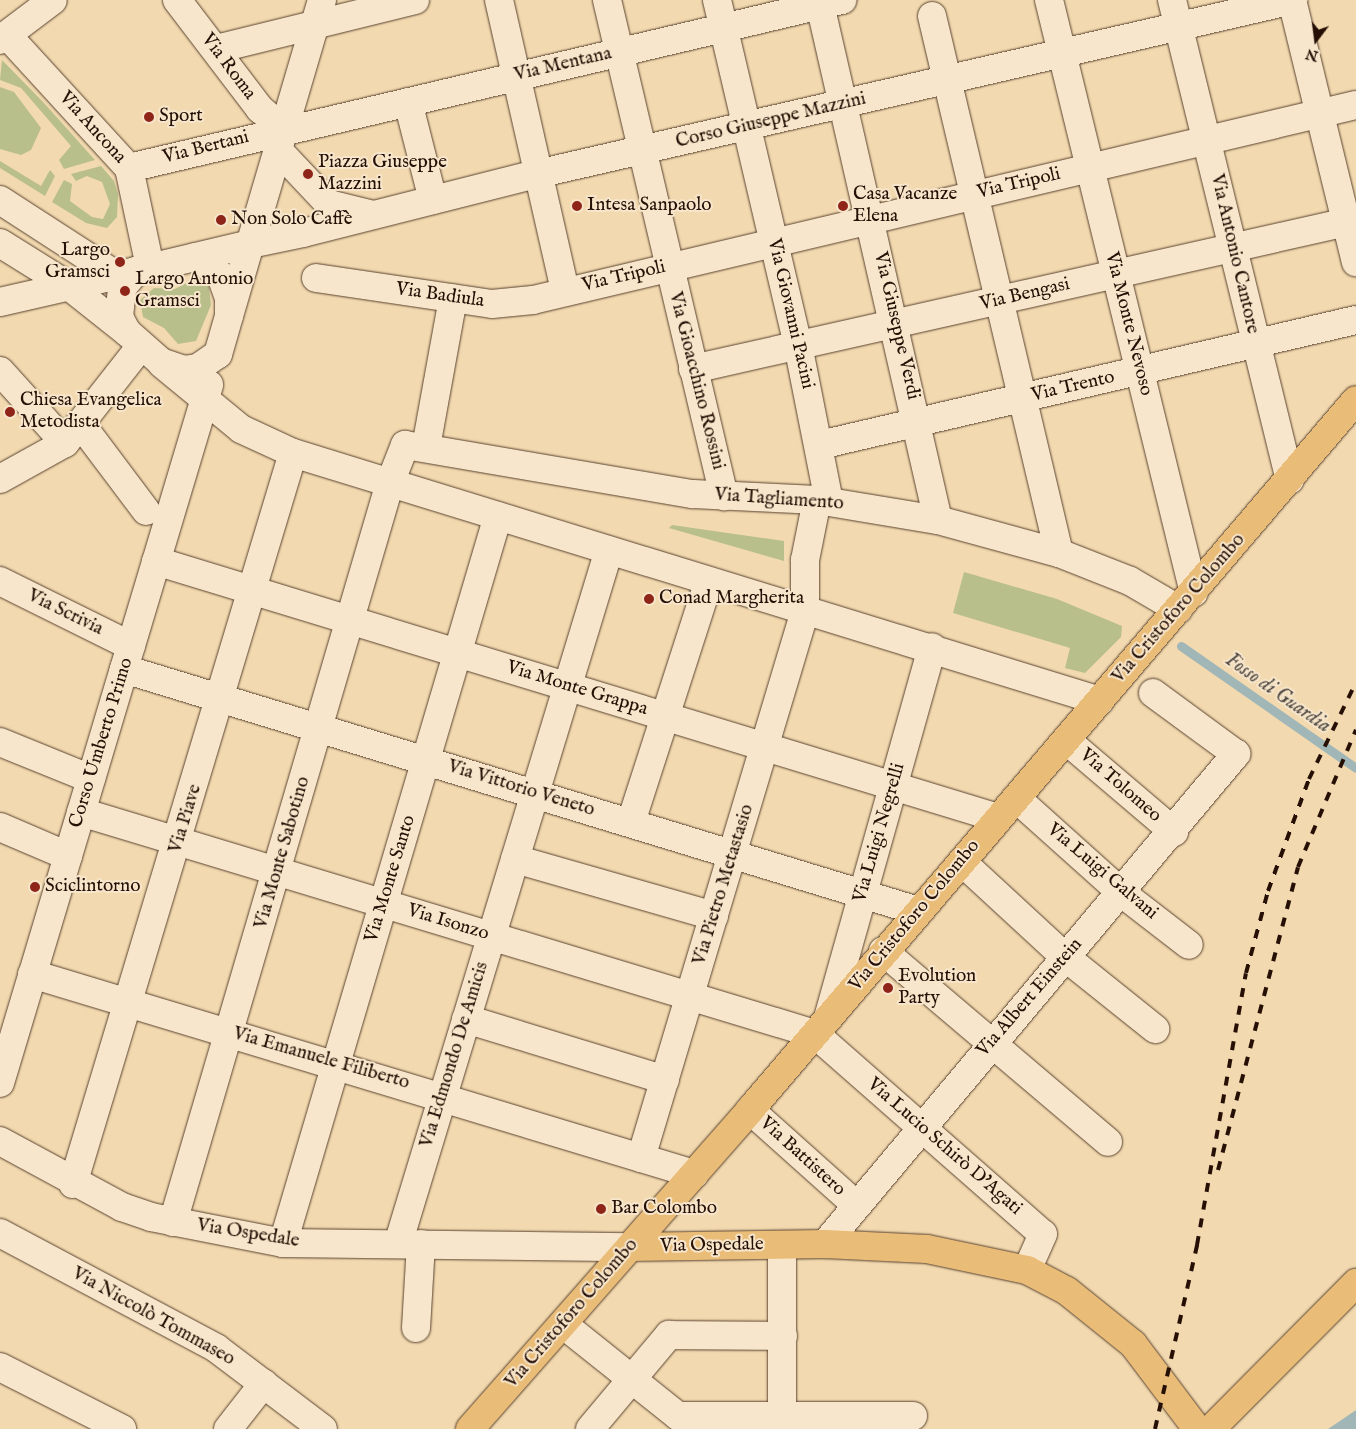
<!DOCTYPE html>
<meta charset="utf-8">
<style>
body{margin:0}
#map{position:relative;width:1356px;height:1429px;overflow:hidden;background:#f2d9af;font-family:"IM FELL English",serif}
div>[style]{position:absolute}
[style*='--x']{left:calc(var(--x)*1px);top:calc(var(--y)*1px);width:calc(var(--w)*1px);rotate:calc(var(--a)*1deg)}
.green>*{inset:0;background:#b9bf8b}
.water>*{inset:0;background:#a1b7b7}
.stream>*{height:9px;margin:-4.5px;padding:0 4.5px;transform-origin:4.5px;border-radius:4.5px;background:#a1b7b7}
.roads{filter:drop-shadow(0 0 1px #594230) drop-shadow(0 0 1px #594230)}
.minor>*{height:28px;margin:-14px;padding:0 14px;transform-origin:14px;border-radius:14px;background:#f7e6cb}
.major>*{height:28px;margin:-14px;padding:0 14px;transform-origin:14px;border-radius:14px;background:#e9bc78}
.rail>*{height:4px;margin-top:-2px;transform-origin:0;background:repeating-linear-gradient(90deg,#260f05 0 9px,transparent 0 18px)}
.dots>*{width:14px;height:14px;translate:-50% -50%;box-sizing:border-box;border:2px solid #f7e6cb;border-radius:50%}
span{translate:-50% -50%;white-space:nowrap;text-align:center;line-height:1.15;-webkit-text-stroke:4px #f7e6cb;paint-order:stroke}
.street-label{font-size:19px;color:#260f05}
.poi-label{font-size:19px;color:#260f05}
.left{translate:0 -50%;text-align:left}
.right{translate:-100% -50%;text-align:right}
.water-label{font-size:20px;color:#514a43;font-style:italic}
.north{position:absolute;left:1291px;top:15px;width:50px;height:50px;-webkit-text-stroke:4px #f7e6cb;paint-order:stroke;rotate:195deg;font-size:14px;font-weight:700;line-height:20px;text-align:center;color:#260f05}
.north::after{content:'';display:block;margin:auto;width:18px;height:22px;background:#260f05;clip-path:polygon(50% 0,100% 100%,50% 72%,0 100%)}
</style>
<div id="map">
<div class="green">
<i style="clip-path:polygon(2px 60px,44px 103px,95px 160px,64px 169px,59px 160px,71px 146px,21px 88px,0 80px)"></i>
<i style="clip-path:polygon(0 87px,14px 92px,41px 128px,31px 150px,21px 155px,0 149px)"></i>
<i style="clip-path:polygon(0 161px,41px 186px,50px 170px,55px 176px,45px 196px,0 168px)"></i>
<i style="clip-path:polygon(101px 166px,114px 181px,118px 194px,117px 217px,107px 228px,86px 223px,52px 202px,64px 180px,72px 184px,70px 201px,92px 217px,103px 219px,110px 204px,102px 182px,87px 176px,76px 181px,71px 174px)"></i>
<i style="clip-path:polygon(192px 280px,209px 287px,211px 305px,196px 341px,178px 344px,164px 328px,143px 317px,140px 300px,154px 288px,175px 289px)"></i>
<i style="clip-path:polygon(672px 525px,784px 541px,784px 561px,669px 528px)"></i>
<i style="clip-path:polygon(964px 572px,1057px 599px,1122px 626px,1121px 637px,1085px 673px,1065px 668px,1070px 648px,953px 613px)"></i>
</div>
<div class="water">
<i style="clip-path:polygon(1356px 1410px,1356px 1429px,1328px 1429px)"></i>
</div>
<div class="stream">
<i style="--x:1181;--y:646;--w:213;--a:34.9"></i>
</div>
<div class="roads">
<div class="minor">
<i style="--x:177;--y:0;--w:137;--a:52.7"></i>
<i style="--x:260;--y:109;--w:31;--a:40"></i>
<i style="--x:322;--y:0;--w:238;--a:106.4"></i>
<i style="--x:255;--y:228;--w:17;--a:107"></i>
<i style="--x:250;--y:244;--w:75;--a:106.3"></i>
<i style="--x:229;--y:316;--w:40;--a:106"></i>
<i style="--x:218;--y:354;--w:24;--a:145"></i>
<i style="--x:198;--y:368;--w:14;--a:172"></i>
<i style="--x:184;--y:370;--w:24;--a:-161"></i>
<i style="--x:161;--y:362;--w:45;--a:-138.6"></i>
<i style="--x:127;--y:332;--w:17;--a:-118"></i>
<i style="--x:119;--y:317;--w:29;--a:-84"></i>
<i style="--x:122;--y:288;--w:22;--a:-51"></i>
<i style="--x:136;--y:271;--w:117;--a:-13.3"></i>
<i style="--x:250;--y:244;--w:54;--a:-11.7"></i>
<i style="--x:303;--y:233;--w:241;--a:-14.2"></i>
<i style="--x:537;--y:174;--w:776;--a:-12.96"></i>
<i style="--x:499;--y:0;--w:297;--a:77.2"></i>
<i style="--x:607;--y:0;--w:510;--a:76.73"></i>
<i style="--x:717;--y:0;--w:354;--a:76.8"></i>
<i style="--x:798;--y:345;--w:160;--a:78.8"></i>
<i style="--x:819;--y:0;--w:533;--a:77.11"></i>
<i style="--x:1049;--y:0;--w:610;--a:76.26"></i>
<i style="--x:1172;--y:0;--w:494;--a:76.2"></i>
<i style="--x:1292;--y:0;--w:270;--a:76.3"></i>
<i style="--x:932;--y:16;--w:552;--a:76.69"></i>
<i style="--x:7;--y:35;--w:180;--a:47.5"></i>
<i style="--x:129;--y:168;--w:101;--a:78"></i>
<i style="--x:0;--y:40;--w:66;--a:-37"></i>
<i style="--x:216;--y:49;--w:205;--a:-13.8"></i>
<i style="--x:408;--y:102;--w:101;--a:75.7"></i>
<i style="--x:278;--y:150;--w:74;--a:46.6"></i>
<i style="--x:329;--y:204;--w:45;--a:14"></i>
<i style="--x:129;--y:168;--w:733;--a:-13.26"></i>
<i style="--x:0;--y:200;--w:138;--a:32.9"></i>
<i style="--x:0;--y:243;--w:81;--a:31.9"></i>
<i style="--x:69;--y:286;--w:74;--a:38.4"></i>
<i style="--x:195;--y:257;--w:32;--a:36"></i>
<i style="--x:221;--y:276;--w:23;--a:70"></i>
<i style="--x:229;--y:298;--w:14;--a:90"></i>
<i style="--x:316;--y:278;--w:178;--a:8.4"></i>
<i style="--x:492;--y:304;--w:41;--a:-5.6"></i>
<i style="--x:533;--y:300;--w:846;--a:-13.33"></i>
<i style="--x:0;--y:302;--w:139;--a:-12.8"></i>
<i style="--x:162;--y:364;--w:102;--a:39.4"></i>
<i style="--x:241;--y:429;--w:57;--a:24.8"></i>
<i style="--x:293;--y:453;--w:844;--a:17.08"></i>
<i style="--x:693;--y:369;--w:680;--a:-12.67"></i>
<i style="--x:0;--y:371;--w:97;--a:47.9"></i>
<i style="--x:80;--y:423;--w:110;--a:53.1"></i>
<i style="--x:820;--y:445;--w:550;--a:-13.13"></i>
<i style="--x:426;--y:447;--w:151;--a:-79.7"></i>
<i style="--x:0;--y:479;--w:74;--a:-29"></i>
<i style="--x:65;--y:443;--w:123;--a:-51.9"></i>
<i style="--x:156;--y:561;--w:880;--a:16.97"></i>
<i style="--x:0;--y:581;--w:146;--a:26.4"></i>
<i style="--x:124;--y:669;--w:830;--a:16.95"></i>
<i style="--x:1066;--y:740;--w:142;--a:40.4"></i>
<i style="--x:0;--y:742;--w:98;--a:22.1"></i>
<i style="--x:1016;--y:798;--w:144;--a:41.9"></i>
<i style="--x:1123;--y:894;--w:83;--a:37.7"></i>
<i style="--x:81;--y:812;--w:767;--a:16.83"></i>
<i style="--x:815;--y:1034;--w:303;--a:41.3"></i>
<i style="--x:1043;--y:1234;--w:39;--a:114"></i>
<i style="--x:631;--y:822;--w:253;--a:-72.1"></i>
<i style="--x:0;--y:827;--w:74;--a:23.1"></i>
<i style="--x:515;--y:859;--w:207;--a:16"></i>
<i style="--x:962;--y:862;--w:139;--a:42.7"></i>
<i style="--x:1064;--y:956;--w:117;--a:38.7"></i>
<i style="--x:883;--y:951;--w:295;--a:40.3"></i>
<i style="--x:32;--y:974;--w:692;--a:16.81"></i>
<i style="--x:828;--y:1018;--w:385;--a:-74.3"></i>
<i style="--x:466;--y:1019;--w:208;--a:17"></i>
<i style="--x:0;--y:1083;--w:729;--a:-73.33"></i>
<i style="--x:750;--y:1110;--w:141;--a:41.8"></i>
<i style="--x:0;--y:1141;--w:139;--a:28.4"></i>
<i style="--x:122;--y:1207;--w:31;--a:19"></i>
<i style="--x:151;--y:1217;--w:135;--a:11.1"></i>
<i style="--x:283;--y:1243;--w:347;--a:0.7"></i>
<i style="--x:641;--y:1158;--w:571;--a:-73.31"></i>
<i style="--x:805;--y:611;--w:51;--a:-90"></i>
<i style="--x:805;--y:560;--w:61;--a:-78.7"></i>
<i style="--x:73;--y:1184;--w:763;--a:-73.25"></i>
<i style="--x:173;--y:1222;--w:770;--a:-73.64"></i>
<i style="--x:390;--y:483;--w:41;--a:-68.5"></i>
<i style="--x:405;--y:445;--w:292;--a:9.7"></i>
<i style="--x:693;--y:494;--w:124;--a:2.8"></i>
<i style="--x:817;--y:500;--w:123;--a:9.4"></i>
<i style="--x:938;--y:520;--w:125;--a:15.3"></i>
<i style="--x:1059;--y:553;--w:76;--a:21.5"></i>
<i style="--x:1130;--y:581;--w:56;--a:30.3"></i>
<i style="--x:0;--y:1233;--w:245;--a:28"></i>
<i style="--x:216;--y:1348;--w:134;--a:37.1"></i>
<i style="--x:283;--y:1243;--w:758;--a:-73.53"></i>
<i style="--x:398;--y:1244;--w:725;--a:-73.09"></i>
<i style="--x:825;--y:1244;--w:640;--a:-50.01"></i>
<i style="--x:1236;--y:754;--w:103;--a:-143.7"></i>
<i style="--x:782;--y:1245;--w:184;--a:90"></i>
<i style="--x:564;--y:1325;--w:146;--a:38.6"></i>
<i style="--x:678;--y:1416;--w:235;--a:0"></i>
<i style="--x:416;--y:1328;--w:84;--a:-86.6"></i>
<i style="--x:0;--y:1367;--w:137;--a:26.9"></i>
<i style="--x:228;--y:1429;--w:58;--a:-52"></i>
<i style="--x:590;--y:1429;--w:123;--a:-50"></i>
<i style="--x:669;--y:1335;--w:114;--a:0.5"></i>
</div>
<div class="major">
<i style="--x:630;--y:1247;--w:195;--a:-0.9"></i>
<i style="--x:825;--y:1244;--w:102;--a:2.8"></i>
<i style="--x:927;--y:1249;--w:102;--a:11.9"></i>
<i style="--x:1027;--y:1270;--w:45;--a:27.7"></i>
<i style="--x:1067;--y:1291;--w:85;--a:38.8"></i>
<i style="--x:1133;--y:1344;--w:106;--a:53"></i>
<i style="--x:470;--y:1429;--w:424;--a:-48.7"></i>
<i style="--x:750;--y:1110;--w:933;--a:-49.52"></i>
<i style="--x:1211;--y:1429;--w:206;--a:-45.2"></i>
</div>
</div>
<div class="rail">
<i style="--x:1218;--y:1170;--w:313;--a:-75.2"></i>
<i style="--x:1298;--y:867;--w:149;--a:-67.1"></i>
<i style="--x:1155;--y:1429;--w:189;--a:-77.1"></i>
<i style="--x:1197;--y:1245;--w:276;--a:-79.8"></i>
<i style="--x:1246;--y:973;--w:85;--a:-75"></i>
<i style="--x:1268;--y:891;--w:119;--a:-69.9"></i>
<i style="--x:1309;--y:779;--w:108;--a:-64.1"></i>
</div>
<div class="dots">
<i style="left:149px;top:117px;background:#8f2418"></i>
<i style="left:308px;top:174px;background:#8f2418"></i>
<i style="left:577px;top:206px;background:#8f2418"></i>
<i style="left:843px;top:206px;background:#8f2418"></i>
<i style="left:221px;top:220px;background:#8f2418"></i>
<i style="left:120px;top:262px;background:#8f2418"></i>
<i style="left:125px;top:291px;background:#8f2418"></i>
<i style="left:10px;top:412px;background:#8f2418"></i>
<i style="left:649px;top:599px;background:#8f2418"></i>
<i style="left:35px;top:887px;background:#8f2418"></i>
<i style="left:888px;top:988px;background:#8f2418"></i>
<i style="left:601px;top:1209px;background:#8f2418"></i>
</div>
<div class="street-label">
<span style="left:563px;top:65px;rotate:-13deg">Via Mentana</span>
<span style="left:228px;top:67px;rotate:53deg">Via Roma</span>
<span style="left:771px;top:121px;rotate:-13deg">Corso Giuseppe Mazzini</span>
<span style="left:92px;top:128px;rotate:48deg">Via Ancona</span>
<span style="left:206px;top:148px;rotate:-14deg">Via Bertani</span>
<span style="left:1019px;top:184px;rotate:-13deg">Via Tripoli</span>
<span style="left:1234px;top:254px;rotate:77deg">Via Antonio Cantore</span>
<span style="left:624px;top:277px;rotate:-13deg">Via Tripoli</span>
<span style="left:1025px;top:295px;rotate:-13deg">Via Bengasi</span>
<span style="left:440px;top:296px;rotate:8deg">Via Badiula</span>
<span style="left:790px;top:314px;rotate:77deg">Via Giovanni Pacini</span>
<span style="left:1128px;top:324px;rotate:76deg">Via Monte Nevoso</span>
<span style="left:896px;top:326px;rotate:77deg">Via Giuseppe Verdi</span>
<span style="left:696px;top:381px;rotate:76deg">Via Gioacchino Rossini</span>
<span style="left:1073px;top:387px;rotate:-13deg">Via Trento</span>
<span style="left:779px;top:500px;rotate:4deg">Via Tagliamento</span>
<span style="left:1179px;top:609px;rotate:-49deg">Via Cristoforo Colombo</span>
<span style="left:65px;top:613px;rotate:26deg">Via Scrivia</span>
<span style="left:577px;top:689px;rotate:17deg">Via Monte Grappa</span>
<span style="left:102px;top:743px;rotate:-73deg">Corso Umberto Primo</span>
<span style="left:1120px;top:786px;rotate:41deg">Via Tolomeo</span>
<span style="left:521px;top:789px;rotate:17deg">Via Vittorio Veneto</span>
<span style="left:186px;top:819px;rotate:-73deg">Via Piave</span>
<span style="left:880px;top:833px;rotate:-74deg">Via Luigi Negrelli</span>
<span style="left:283px;top:853px;rotate:-74deg">Via Monte Sabotino</span>
<span style="left:1102px;top:872px;rotate:40deg">Via Luigi Galvani</span>
<span style="left:391px;top:879px;rotate:-73deg">Via Monte Santo</span>
<span style="left:724px;top:885px;rotate:-73deg">Via Pietro Metastasio</span>
<span style="left:915px;top:916px;rotate:-50deg">Via Cristoforo Colombo</span>
<span style="left:448px;top:923px;rotate:17deg">Via Isonzo</span>
<span style="left:1030px;top:998px;rotate:-49deg">Via Albert Einstein</span>
<span style="left:455px;top:1055px;rotate:-73deg">Via Edmondo De Amicis</span>
<span style="left:321px;top:1059px;rotate:16deg">Via Emanuele Filiberto</span>
<span style="left:944px;top:1147px;rotate:41deg">Via Lucio Schirò D'Agati</span>
<span style="left:802px;top:1157px;rotate:42deg">Via Battistero</span>
<span style="left:248px;top:1234px;rotate:9deg">Via Ospedale</span>
<span style="left:712px;top:1246px;rotate:-1deg">Via Ospedale</span>
<span style="left:572px;top:1314px;rotate:-49deg">Via Cristoforo Colombo</span>
<span style="left:153px;top:1317px;rotate:29deg">Via Niccolò Tommaseo</span>
</div>
<div class="poi-label">
<span class="left" style="left:159px;top:117px">Sport</span>
<span class="left" style="left:318px;top:174px">Piazza Giuseppe<br>Mazzini</span>
<span class="left" style="left:853px;top:206px">Casa Vacanze<br>Elena</span>
<span class="left" style="left:587px;top:206px">Intesa Sanpaolo</span>
<span class="left" style="left:231px;top:220px">Non Solo Caffè</span>
<span class="right" style="left:110px;top:262px">Largo<br>Gramsci</span>
<span class="left" style="left:135px;top:291px">Largo Antonio<br>Gramsci</span>
<span class="left" style="left:20px;top:412px">Chiesa Evangelica<br>Metodista</span>
<span class="left" style="left:659px;top:599px">Conad Margherita</span>
<span class="left" style="left:45px;top:887px">Sciclintorno</span>
<span class="left" style="left:898px;top:988px">Evolution<br>Party</span>
<span class="left" style="left:611px;top:1209px">Bar Colombo</span>
</div>
<div class="water-label">
<span style="left:1278px;top:693px;rotate:35deg">Fosso di Guardia</span>
</div>
<div class="north">N</div>
</div>
